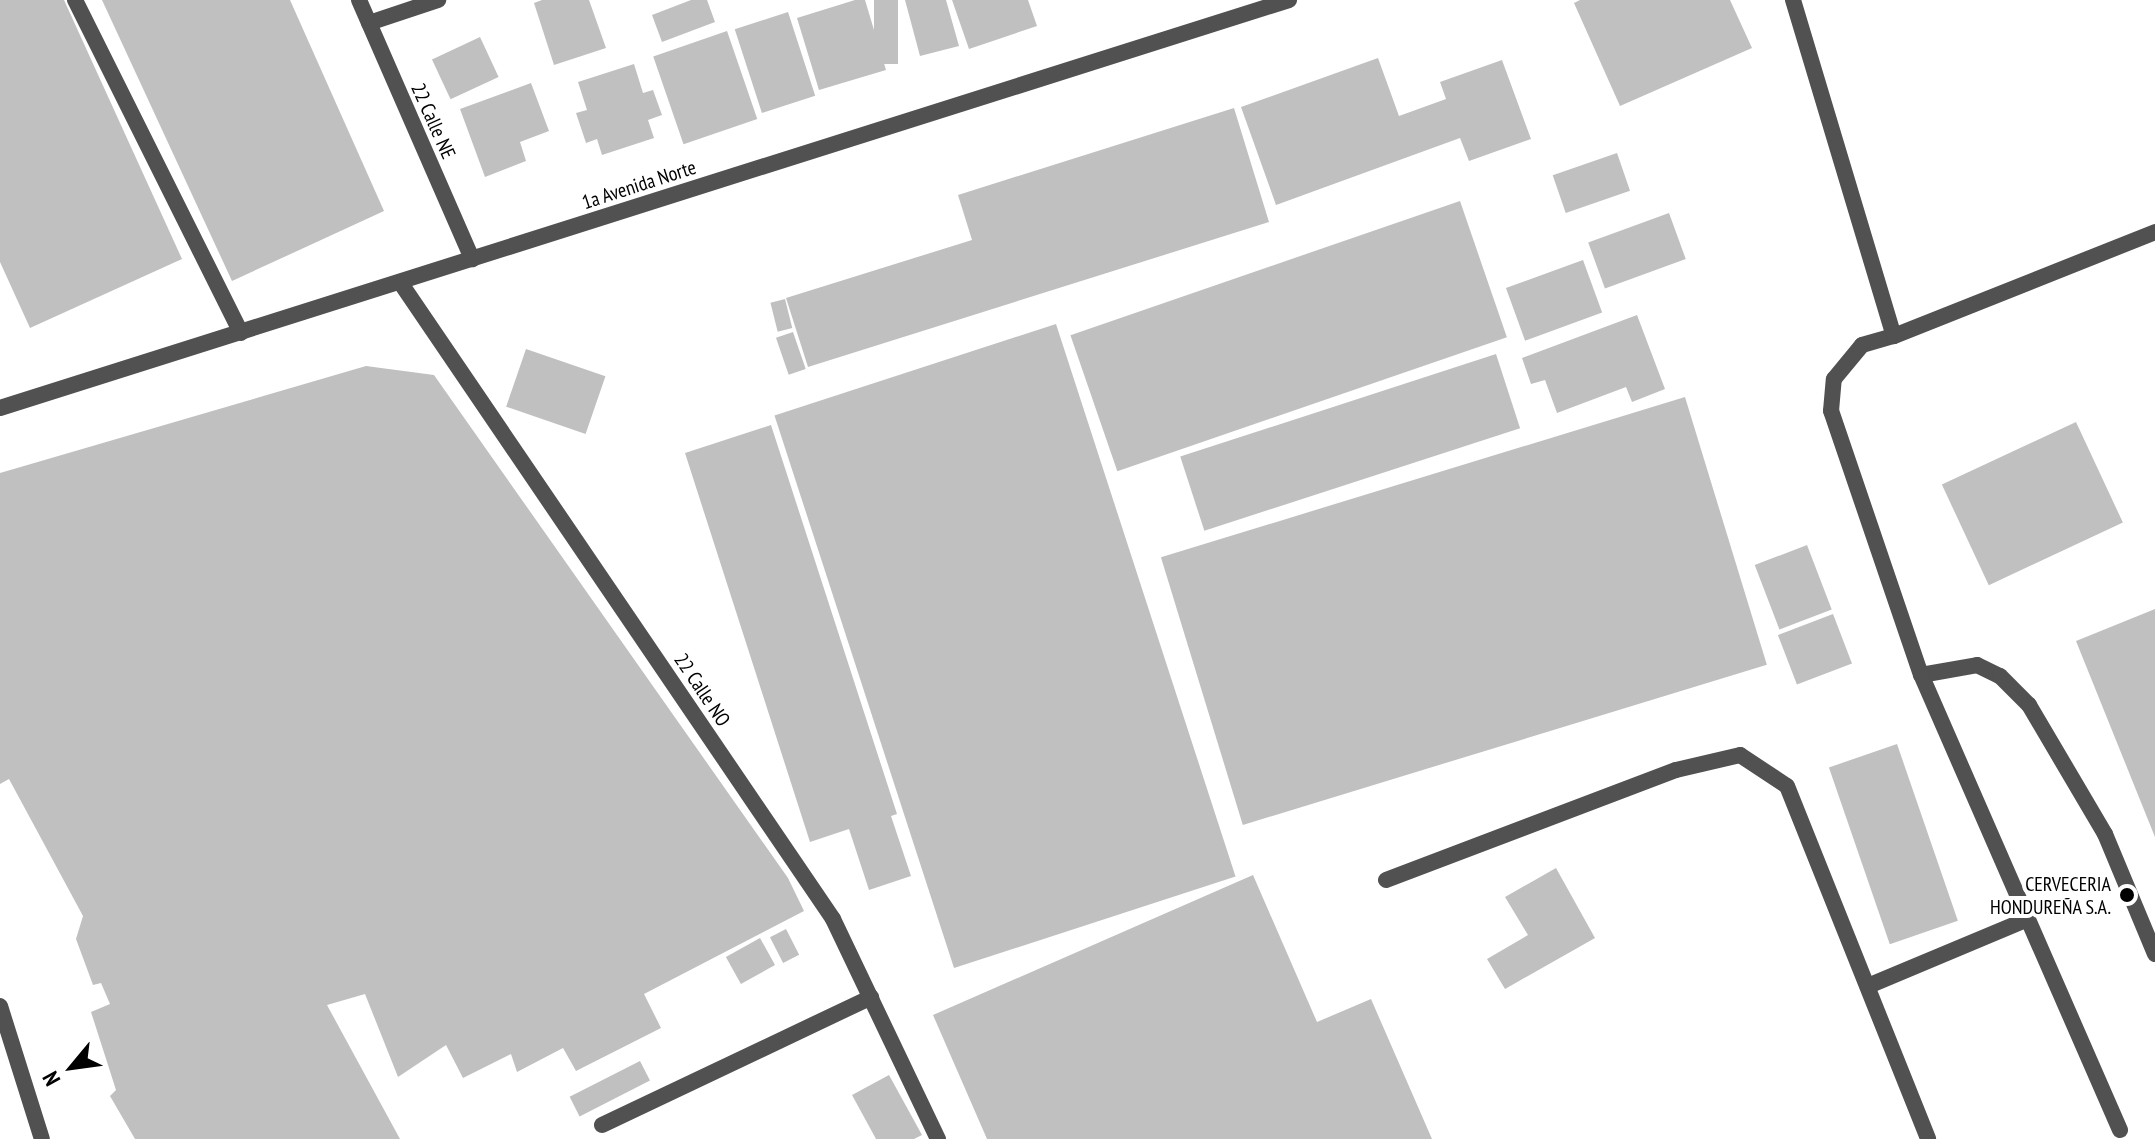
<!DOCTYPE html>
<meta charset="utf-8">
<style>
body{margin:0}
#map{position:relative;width:2155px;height:1139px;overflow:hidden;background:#fff;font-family:"PT Sans Narrow",sans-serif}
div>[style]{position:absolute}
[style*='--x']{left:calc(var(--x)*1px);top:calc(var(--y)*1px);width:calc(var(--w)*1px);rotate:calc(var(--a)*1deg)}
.building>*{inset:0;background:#c0c0c0;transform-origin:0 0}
.service>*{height:16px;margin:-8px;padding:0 8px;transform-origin:8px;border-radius:8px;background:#515151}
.minor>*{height:16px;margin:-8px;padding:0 8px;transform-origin:8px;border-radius:8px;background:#515151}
.tertiary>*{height:16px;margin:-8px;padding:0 8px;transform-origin:8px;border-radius:8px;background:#515151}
.dots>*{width:22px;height:22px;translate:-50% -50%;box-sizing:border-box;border:4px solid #fff;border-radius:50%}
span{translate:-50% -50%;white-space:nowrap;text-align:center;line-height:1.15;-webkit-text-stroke:8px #fff;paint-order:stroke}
.street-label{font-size:20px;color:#000}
.poi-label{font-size:20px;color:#000}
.right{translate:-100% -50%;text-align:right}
.north{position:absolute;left:32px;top:1027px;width:80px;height:80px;-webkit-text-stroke:6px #fff;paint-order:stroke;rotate:241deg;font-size:22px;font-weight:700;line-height:32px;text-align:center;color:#000}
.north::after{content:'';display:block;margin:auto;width:28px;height:36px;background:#000;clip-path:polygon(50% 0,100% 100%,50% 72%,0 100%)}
</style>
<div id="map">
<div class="building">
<i style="clip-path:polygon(0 0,64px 0,182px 259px,30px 328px,0 262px)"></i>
<i style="clip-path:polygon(102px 0,290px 0,384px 211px,232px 281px)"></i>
<i style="clip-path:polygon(542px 0,589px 0,606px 48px,554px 65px,534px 3px)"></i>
<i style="clip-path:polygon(691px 0,707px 0,715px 22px,662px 42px,652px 15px)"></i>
<i style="clip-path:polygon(855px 0,865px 0,886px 70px,819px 90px,797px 18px)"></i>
<i style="left:874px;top:0;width:24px;height:64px"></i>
<i style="clip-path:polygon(905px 0,946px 0,959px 46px,920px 56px)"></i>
<i style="clip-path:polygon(952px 0,1028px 0,1037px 26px,969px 49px)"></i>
<i style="clip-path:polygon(1580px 0,1730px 0,1752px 48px,1620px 106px,1574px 3px)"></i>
<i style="left:788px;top:12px;width:88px;height:56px;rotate:72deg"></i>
<i style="left:727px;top:31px;width:93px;height:78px;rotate:71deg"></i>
<i style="left:480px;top:37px;width:44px;height:53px;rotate:65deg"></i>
<i style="clip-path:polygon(1378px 58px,1399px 116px,1446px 99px,1440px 82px,1502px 60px,1531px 139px,1469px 161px,1460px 138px,1276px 205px,1241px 107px)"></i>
<i style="clip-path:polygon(634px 64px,643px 93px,653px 90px,662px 115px,648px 120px,654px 138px,602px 155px,597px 139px,586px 143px,576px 113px,587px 110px,578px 82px)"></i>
<i style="clip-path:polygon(531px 83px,549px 131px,520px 142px,526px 161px,485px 177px,460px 109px)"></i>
<i style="clip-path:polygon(1234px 108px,1269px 222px,808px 367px,786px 298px,972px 240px,958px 195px)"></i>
<i style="left:1617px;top:153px;width:40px;height:68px;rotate:71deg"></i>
<i style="left:1460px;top:201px;width:144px;height:412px;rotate:71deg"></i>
<i style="left:1669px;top:213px;width:49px;height:86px;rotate:70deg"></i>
<i style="left:1583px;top:260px;width:56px;height:82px;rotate:70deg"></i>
<i style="left:785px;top:299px;width:30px;height:15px;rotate:76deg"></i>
<i style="clip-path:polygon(1637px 315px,1665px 389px,1632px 402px,1626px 387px,1557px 413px,1545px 380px,1531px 384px,1522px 358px)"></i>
<i style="left:1056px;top:324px;width:581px;height:296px;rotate:72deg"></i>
<i style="left:793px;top:332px;width:39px;height:18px;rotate:71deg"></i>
<i style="left:526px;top:349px;width:84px;height:61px;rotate:19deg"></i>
<i style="left:1496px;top:354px;width:78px;height:332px;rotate:72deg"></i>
<i style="clip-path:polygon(366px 366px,434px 375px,788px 878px,804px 911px,644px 994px,661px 1028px,576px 1071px,563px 1048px,517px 1072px,511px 1054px,463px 1078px,446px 1045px,398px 1077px,365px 994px,327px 1005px,400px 1139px,135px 1139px,110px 1096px,116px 1090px,91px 1012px,110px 1004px,101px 983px,93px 985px,76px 939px,83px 916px,9px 779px,0 784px,0 473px)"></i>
<i style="left:1685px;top:397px;width:280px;height:548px;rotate:73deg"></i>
<i style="left:2076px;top:422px;width:111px;height:148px;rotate:65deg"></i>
<i style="clip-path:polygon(771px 425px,897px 814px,891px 816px,911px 876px,869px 890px,849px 829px,810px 842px,685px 453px)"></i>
<i style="left:1807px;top:545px;width:69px;height:56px;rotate:69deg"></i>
<i style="clip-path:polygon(2155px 609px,2155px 837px,2076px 641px)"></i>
<i style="left:1833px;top:614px;width:53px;height:59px;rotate:69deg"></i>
<i style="left:1897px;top:744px;width:187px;height:72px;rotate:71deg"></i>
<i style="clip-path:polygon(1556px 868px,1595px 938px,1505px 989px,1487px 959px,1528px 935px,1505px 897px)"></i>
<i style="clip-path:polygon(1253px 875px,1317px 1022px,1371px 999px,1432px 1139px,987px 1139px,933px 1015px)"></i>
<i style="left:786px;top:929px;width:29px;height:18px;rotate:63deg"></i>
<i style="left:760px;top:938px;width:31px;height:39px;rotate:61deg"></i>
<i style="left:640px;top:1061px;width:22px;height:79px;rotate:63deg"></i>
<i style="clip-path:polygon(889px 1075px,922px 1135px,914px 1139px,876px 1139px,852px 1095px)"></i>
</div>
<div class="service">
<i style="--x:75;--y:0;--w:372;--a:63.5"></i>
<i style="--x:1793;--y:0;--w:351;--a:73.3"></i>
<i style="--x:369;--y:23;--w:73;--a:-18.4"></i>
<i style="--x:1921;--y:675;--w:57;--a:-10.1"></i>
<i style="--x:1977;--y:665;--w:25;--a:26"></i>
<i style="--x:2000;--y:676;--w:41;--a:45"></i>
<i style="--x:2029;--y:705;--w:150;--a:59.5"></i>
<i style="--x:2105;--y:834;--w:130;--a:67.4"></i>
<i style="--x:1386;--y:880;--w:310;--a:-20.8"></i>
<i style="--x:1676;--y:770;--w:66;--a:-13.2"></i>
<i style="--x:1740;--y:755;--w:56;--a:33.4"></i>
<i style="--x:1787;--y:786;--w:380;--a:68.2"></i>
<i style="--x:1868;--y:986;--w:173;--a:-22.7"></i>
<i style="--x:602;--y:1125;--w:298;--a:-25.4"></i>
<i style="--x:2120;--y:1130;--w:497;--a:-113.6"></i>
<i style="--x:1921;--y:675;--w:279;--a:-108.8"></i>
<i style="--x:1831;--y:411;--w:32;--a:-85"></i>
<i style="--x:1834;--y:379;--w:44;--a:-50.5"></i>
<i style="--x:1862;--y:345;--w:33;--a:-16"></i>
<i style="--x:1894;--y:336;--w:281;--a:-21.7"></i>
</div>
<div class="minor">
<i style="--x:359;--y:0;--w:283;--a:66.4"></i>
<i style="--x:400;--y:282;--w:770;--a:55.79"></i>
<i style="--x:833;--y:919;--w:244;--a:64.5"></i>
</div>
<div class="tertiary">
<i style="--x:0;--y:408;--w:1352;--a:-17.56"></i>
<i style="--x:0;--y:1006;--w:139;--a:72.5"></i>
</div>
<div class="dots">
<i style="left:2127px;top:895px;background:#000"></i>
</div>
<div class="street-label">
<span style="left:433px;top:121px;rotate:66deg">22 Calle NE</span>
<span style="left:639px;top:185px;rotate:-18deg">1a Avenida Norte</span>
<span style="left:702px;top:690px;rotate:56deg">22 Calle NO</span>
</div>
<div class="poi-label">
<span class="right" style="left:2111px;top:896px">CERVECERIA<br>HONDUREÑA S.A.</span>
</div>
<div class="north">N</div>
</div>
